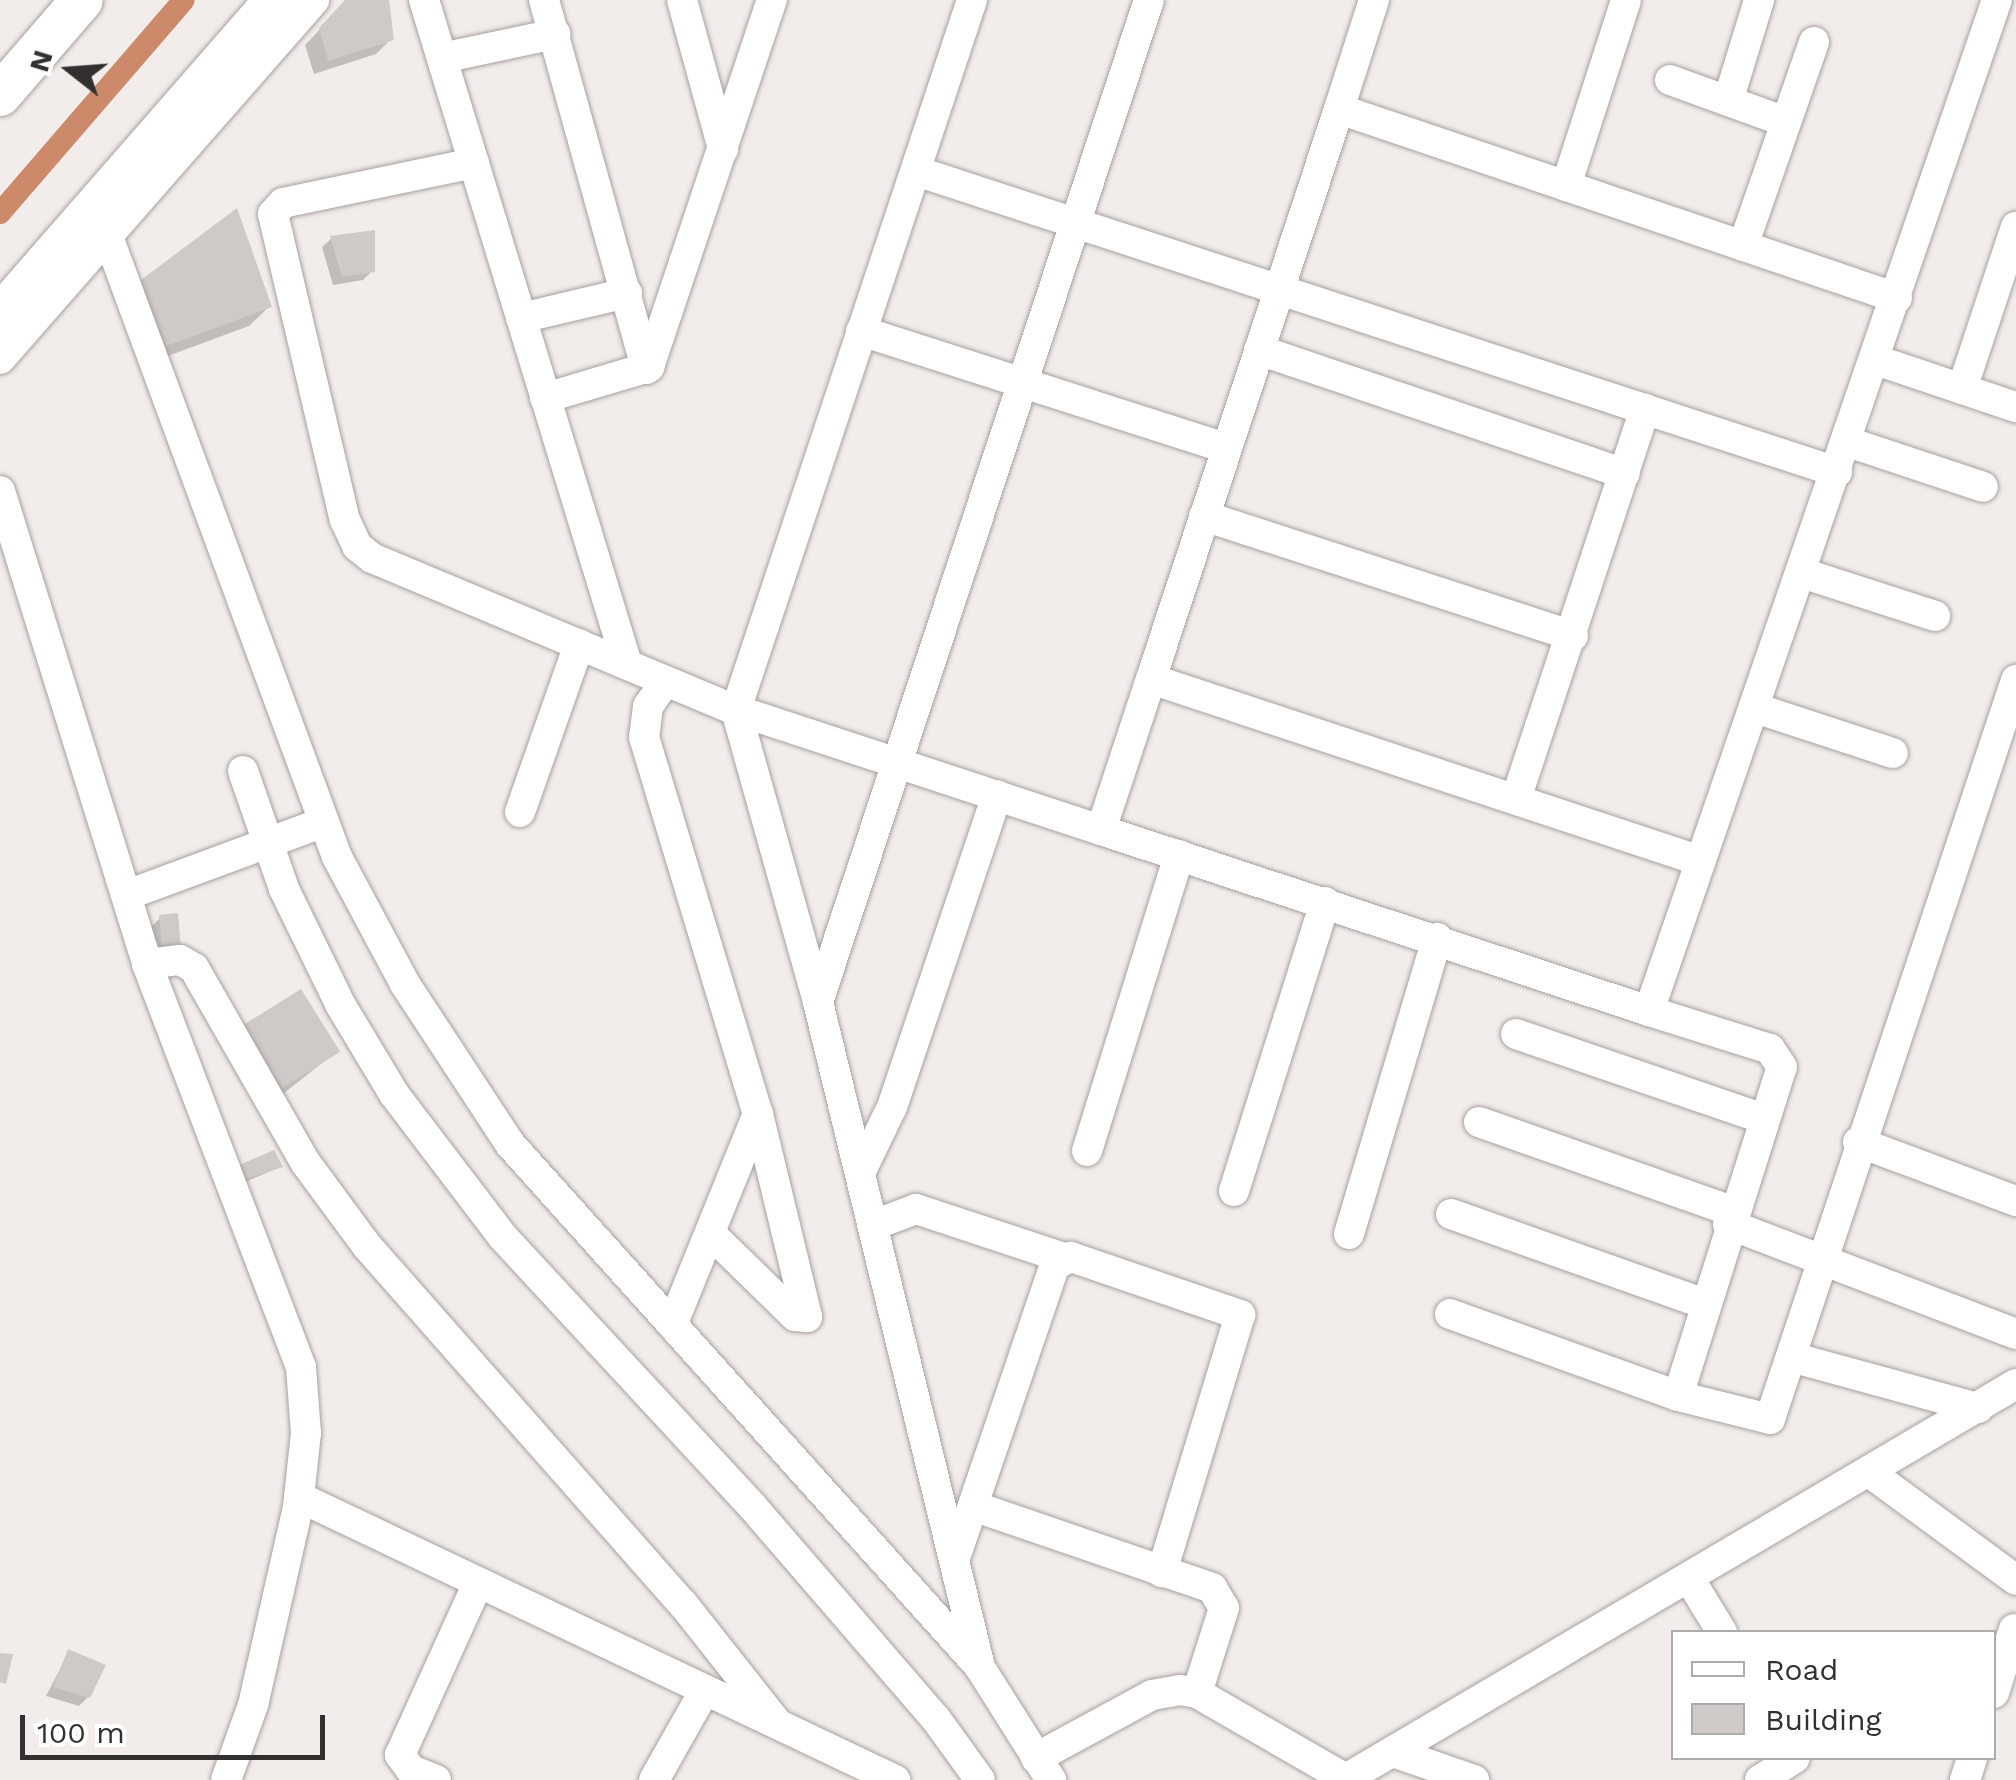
<!DOCTYPE html>
<style>
body{margin:0}
#map{position:relative;width:2016px;height:1780px;overflow:hidden;background:#f2edea;font-family:"Work Sans",sans-serif}
div>[style]{position:absolute}
[style*='--x']{left:calc(var(--x)*1px);top:calc(var(--y)*1px);width:calc(var(--w)*1px);rotate:calc(var(--a)*1deg)}
.shadow>*{inset:0;background:#0003}
.canal>*{height:22px;margin:-11px;padding:0 11px;transform-origin:11px;border-radius:11px;background:#cc8a6b}
.building>*{inset:0;background:#cfcac7;transform-origin:0 0}
.roads{filter:drop-shadow(0 0 2px #a6a19f) drop-shadow(0 0 2px #a6a19f)}
.minor>*{height:30px;margin:-15px;padding:0 15px;transform-origin:15px;border-radius:15px;background:#fff}
.highway>*{height:42px;margin:-21px;padding:0 21px;transform-origin:21px;border-radius:21px;background:#fff}
span{translate:-50% -50%;white-space:nowrap;text-align:center;line-height:1.15;-webkit-text-stroke:8px #fff;paint-order:stroke}
.legend{position:absolute;left:1671px;top:1630px;width:325px;height:130px;box-sizing:border-box;background:#fff;border:2px solid #adacac;margin:0;padding:12px 18px;list-style:none;font-size:30px;color:#32302f}
.legend li{display:flex;align-items:center;gap:20px;height:50px}
.legend b{width:50px;border:2px solid #adacac}
.north{position:absolute;left:20px;top:20px;width:100px;height:100px;-webkit-text-stroke:8px #fff;paint-order:stroke;rotate:287deg;font-size:28px;font-weight:700;line-height:40px;text-align:center;color:#32302f}
.north::after{content:'';display:block;margin:auto;width:35px;height:45px;background:#32302f;clip-path:polygon(50% 0,100% 100%,50% 72%,0 100%)}
.scale{position:absolute;left:20px;top:1715px;width:305px;height:45px;box-sizing:border-box;border:5px solid #32302f;border-top:0;padding-left:12px;font-size:30px;line-height:35px;white-space:nowrap;color:#32302f;-webkit-text-stroke:8px #fff;paint-order:stroke}
</style>
<div id="map">
<div class="shadow">
<i style="clip-path:polygon(348px 0,387px 0,391px 39px,376px 54px,314px 74px,305px 45px)"></i>
<i style="clip-path:polygon(332px 238px,372px 271px,363px 280px,333px 285px,322px 247px)"></i>
<i style="clip-path:polygon(119px 305px,269px 307px,249px 326px,146px 364px)"></i>
<i style="clip-path:polygon(160px 918px,179px 954px,155px 962px,151px 927px)"></i>
<i style="clip-path:polygon(232px 1046px,337px 1051px,269px 1105px)"></i>
<i style="clip-path:polygon(280px 1167px,229px 1189px,223px 1180px)"></i>
<i style="clip-path:polygon(69px 1652px,88px 1697px,79px 1706px,46px 1696px)"></i>
</div>
<div class="canal">
<i style="--x:0;--y:213;--w:281;--a:-49.2"></i>
</div>
<div class="building">
<i style="clip-path:polygon(345px 0,389px 0,394px 40px,328px 61px,319px 28px)"></i>
<i style="clip-path:polygon(237px 208px,272px 307px,166px 346px,137px 283px)"></i>
<i style="clip-path:polygon(375px 230px,375px 272px,342px 277px,330px 236px)"></i>
<i style="left:178px;top:913px;width:42px;height:19px;rotate:85deg"></i>
<i style="left:301px;top:989px;width:74px;height:69px;rotate:58deg"></i>
<i style="clip-path:polygon(274px 1150px,283px 1167px,239px 1181px,230px 1169px)"></i>
<i style="clip-path:polygon(68px 1649px,106px 1665px,90px 1698px,53px 1687px)"></i>
<i style="clip-path:polygon(0 1653px,13px 1654px,6px 1684px,0 1682px)"></i>
</div>
<div class="roads">
<div class="minor">
<i style="--x:424;--y:0;--w:694;--a:73"></i>
<i style="--x:544;--y:0;--w:383;--a:74.5"></i>
<i style="--x:682;--y:0;--w:155;--a:74.6"></i>
<i style="--x:972;--y:0;--w:748;--a:108.39"></i>
<i style="--x:736;--y:710;--w:303;--a:74.3"></i>
<i style="--x:818;--y:1002;--w:680;--a:76.31"></i>
<i style="--x:1374;--y:0;--w:114;--a:107.8"></i>
<i style="--x:1339;--y:109;--w:589;--a:18.71"></i>
<i style="--x:442;--y:58;--w:116;--a:-12"></i>
<i style="--x:1670;--y:80;--w:123;--a:19.9"></i>
<i style="--x:1728;--y:101;--w:106;--a:-72.9"></i>
<i style="--x:474;--y:163;--w:195;--a:168.2"></i>
<i style="--x:283;--y:203;--w:15;--a:132"></i>
<i style="--x:273;--y:214;--w:314;--a:76.8"></i>
<i style="--x:345;--y:520;--w:29;--a:65"></i>
<i style="--x:357;--y:546;--w:19;--a:39"></i>
<i style="--x:372;--y:558;--w:394;--a:22.7"></i>
<i style="--x:736;--y:710;--w:384;--a:18.2"></i>
<i style="--x:1101;--y:830;--w:159;--a:-71.7"></i>
<i style="--x:1151;--y:679;--w:579;--a:18.31"></i>
<i style="--x:916;--y:171;--w:969;--a:18.1"></i>
<i style="--x:1566;--y:186;--w:195;--a:-72.1"></i>
<i style="--x:97;--y:207;--w:693;--a:69.73"></i>
<i style="--x:337;--y:857;--w:144;--a:61.8"></i>
<i style="--x:405;--y:984;--w:191;--a:56.7"></i>
<i style="--x:510;--y:1144;--w:702;--a:48.06"></i>
<i style="--x:979;--y:1666;--w:135;--a:57.7"></i>
<i style="--x:1743;--y:246;--w:216;--a:-70.8"></i>
<i style="--x:521;--y:318;--w:109;--a:-13.3"></i>
<i style="--x:861;--y:331;--w:383;--a:17.8"></i>
<i style="--x:1259;--y:350;--w:386;--a:18.7"></i>
<i style="--x:0;--y:359;--w:477;--a:-48.8"></i>
<i style="--x:1876;--y:360;--w:148;--a:18.6"></i>
<i style="--x:1962;--y:389;--w:171;--a:-71.6"></i>
<i style="--x:545;--y:398;--w:109;--a:-16.6"></i>
<i style="--x:649;--y:367;--w:387;--a:-71.5"></i>
<i style="--x:1848;--y:442;--w:142;--a:18.4"></i>
<i style="--x:0;--y:491;--w:495;--a:72.7"></i>
<i style="--x:147;--y:964;--w:431;--a:69.1"></i>
<i style="--x:301;--y:1367;--w:66;--a:85.7"></i>
<i style="--x:306;--y:1433;--w:74;--a:96.2"></i>
<i style="--x:298;--y:1507;--w:203;--a:102.8"></i>
<i style="--x:253;--y:1705;--w:80;--a:109.8"></i>
<i style="--x:1204;--y:516;--w:388;--a:18"></i>
<i style="--x:1802;--y:573;--w:140;--a:17.9"></i>
<i style="--x:1151;--y:679;--w:600;--a:-71.75"></i>
<i style="--x:665;--y:682;--w:29;--a:125"></i>
<i style="--x:648;--y:706;--w:31;--a:97"></i>
<i style="--x:644;--y:737;--w:394;--a:73.2"></i>
<i style="--x:758;--y:1114;--w:209;--a:76.4"></i>
<i style="--x:807;--y:1317;--w:12;--a:-175"></i>
<i style="--x:795;--y:1316;--w:117;--a:-135.7"></i>
<i style="--x:1755;--y:708;--w:145;--a:18.1"></i>
<i style="--x:243;--y:771;--w:125;--a:70.8"></i>
<i style="--x:284;--y:889;--w:128;--a:64"></i>
<i style="--x:340;--y:1004;--w:105;--a:59"></i>
<i style="--x:394;--y:1094;--w:178;--a:52.7"></i>
<i style="--x:502;--y:1236;--w:368;--a:47.2"></i>
<i style="--x:752;--y:1506;--w:281;--a:49.2"></i>
<i style="--x:936;--y:1719;--w:75;--a:54.2"></i>
<i style="--x:1516;--y:799;--w:411;--a:-71.7"></i>
<i style="--x:520;--y:812;--w:178;--a:-70.6"></i>
<i style="--x:1101;--y:830;--w:577;--a:18.28"></i>
<i style="--x:127;--y:895;--w:210;--a:-20.3"></i>
<i style="--x:147;--y:964;--w:33;--a:-7"></i>
<i style="--x:180;--y:960;--w:16;--a:30"></i>
<i style="--x:194;--y:968;--w:224;--a:60.2"></i>
<i style="--x:305;--y:1162;--w:104;--a:53.6"></i>
<i style="--x:367;--y:1246;--w:478;--a:48.6"></i>
<i style="--x:683;--y:1604;--w:152;--a:51.7"></i>
<i style="--x:818;--y:1002;--w:1055;--a:-71.72"></i>
<i style="--x:1516;--y:1034;--w:262;--a:18.9"></i>
<i style="--x:1479;--y:1122;--w:268;--a:19.4"></i>
<i style="--x:1858;--y:1142;--w:169;--a:20.5"></i>
<i style="--x:1087;--y:1151;--w:310;--a:-72.7"></i>
<i style="--x:861;--y:1171;--w:71;--a:-64.2"></i>
<i style="--x:892;--y:1107;--w:329;--a:-71.4"></i>
<i style="--x:1234;--y:1191;--w:303;--a:-72.5"></i>
<i style="--x:1451;--y:1214;--w:267;--a:19.5"></i>
<i style="--x:1728;--y:1224;--w:308;--a:20.9"></i>
<i style="--x:874;--y:1225;--w:45;--a:-20.9"></i>
<i style="--x:916;--y:1209;--w:153;--a:18.3"></i>
<i style="--x:1349;--y:1234;--w:309;--a:-73.4"></i>
<i style="--x:1450;--y:1314;--w:242;--a:19.8"></i>
<i style="--x:1678;--y:1396;--w:95;--a:14"></i>
<i style="--x:1770;--y:1419;--w:779;--a:-71.59"></i>
<i style="--x:673;--y:1323;--w:226;--a:-67.9"></i>
<i style="--x:1791;--y:1357;--w:194;--a:15.3"></i>
<i style="--x:1678;--y:1396;--w:345;--a:-72.5"></i>
<i style="--x:1782;--y:1067;--w:22;--a:-124"></i>
<i style="--x:1770;--y:1049;--w:127;--a:-162.6"></i>
<i style="--x:1649;--y:1011;--w:1069;--a:-71.01"></i>
<i style="--x:1869;--y:1472;--w:182;--a:36.3"></i>
<i style="--x:299;--y:1497;--w:660;--a:25.4"></i>
<i style="--x:973;--y:1506;--w:253;--a:18.9"></i>
<i style="--x:1212;--y:1588;--w:23;--a:59"></i>
<i style="--x:1224;--y:1608;--w:89;--a:107.6"></i>
<i style="--x:956;--y:1555;--w:306;--a:-71.2"></i>
<i style="--x:1055;--y:1265;--w:18;--a:-27"></i>
<i style="--x:1071;--y:1257;--w:179;--a:18.9"></i>
<i style="--x:1240;--y:1315;--w:269;--a:106.9"></i>
<i style="--x:1689;--y:1578;--w:63;--a:58.6"></i>
<i style="--x:1994;--y:1693;--w:67;--a:-72.6"></i>
<i style="--x:1393;--y:1752;--w:86;--a:19.1"></i>
<i style="--x:1036;--y:1758;--w:132;--a:-28.5"></i>
<i style="--x:1152;--y:1695;--w:28;--a:-10"></i>
<i style="--x:1180;--y:1690;--w:17;--a:10"></i>
<i style="--x:1197;--y:1693;--w:172;--a:30"></i>
<i style="--x:436;--y:1780;--w:27;--a:-158"></i>
<i style="--x:411;--y:1770;--w:19;--a:-126"></i>
<i style="--x:400;--y:1755;--w:189;--a:-65.6"></i>
<i style="--x:654;--y:1780;--w:103;--a:-60.5"></i>
<i style="--x:1344;--y:1780;--w:780;--a:-30.51"></i>
<i style="--x:1760;--y:1780;--w:41;--a:-32.2"></i>
<i style="--x:1965;--y:1780;--w:23;--a:-72"></i>
</div>
<div class="highway">
<i style="--x:0;--y:95;--w:125;--a:-49.2"></i>
<i style="--x:0;--y:316;--w:420;--a:-48.9"></i>
</div>
</div>
<ul class="legend">
<li><b style="height:12px;background:#fff"></b>Road</li>
<li><b style="height:28px;background:#cfcac7"></b>Building</li>
</ul>
<div class="north">N</div>
<div class="scale">100 m</div>
</div>
